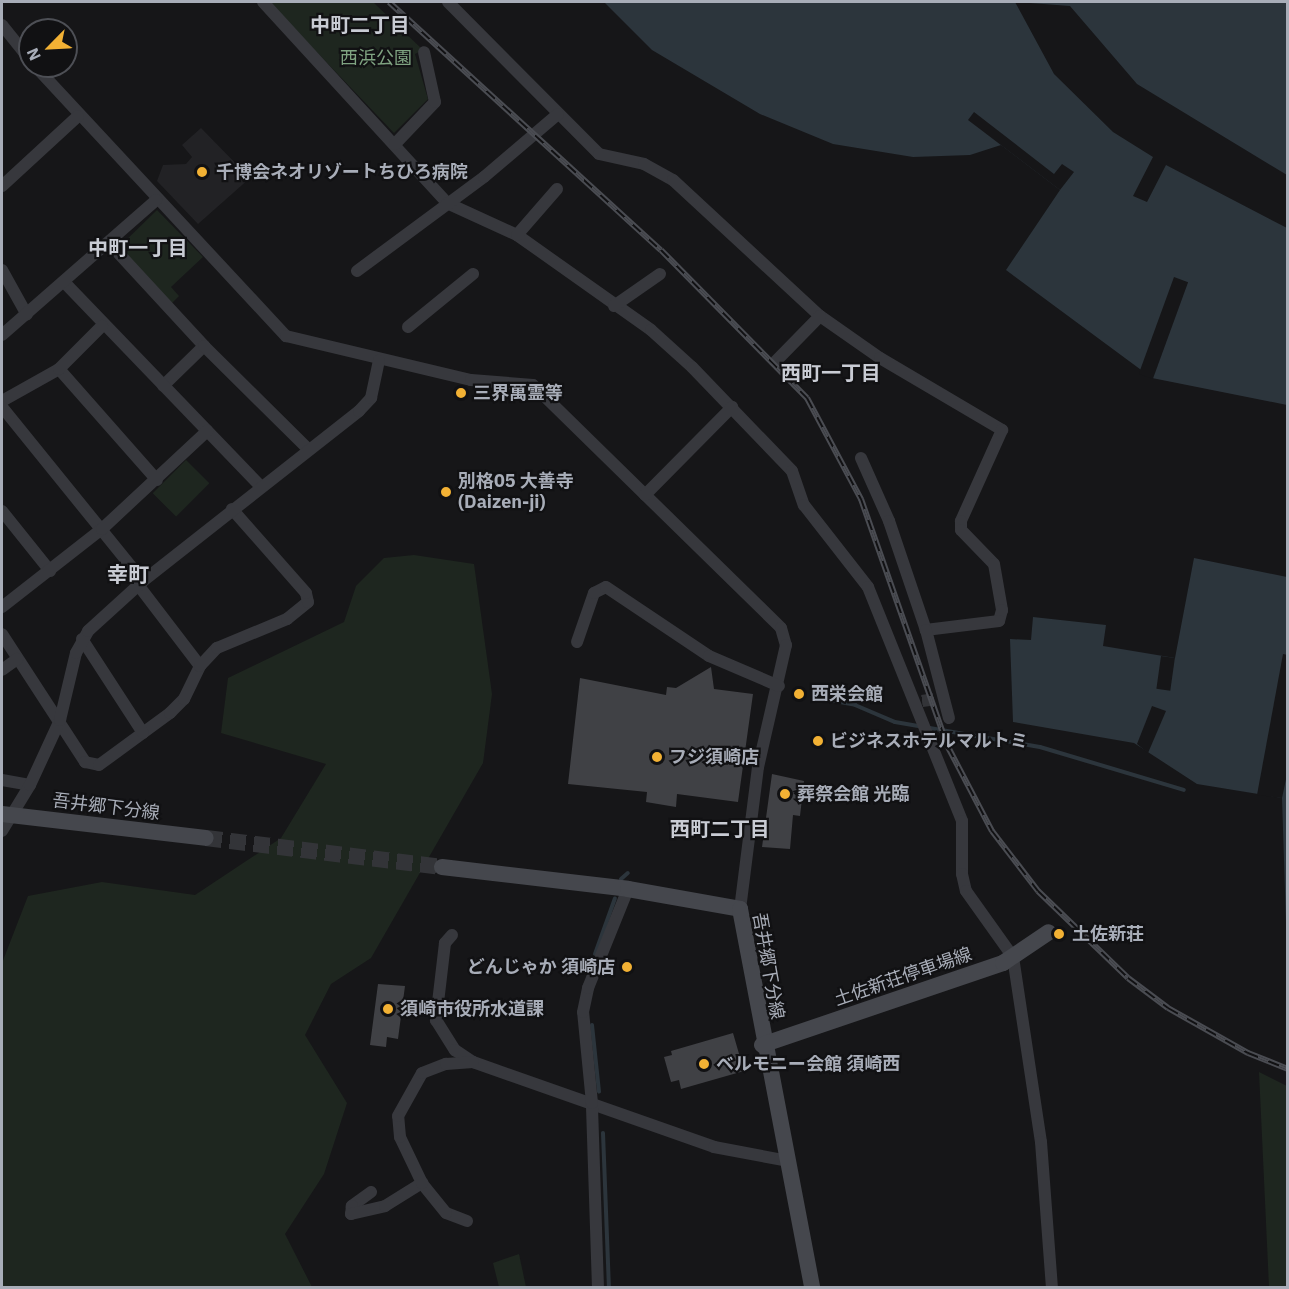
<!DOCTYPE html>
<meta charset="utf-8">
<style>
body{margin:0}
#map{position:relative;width:1289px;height:1289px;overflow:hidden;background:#161618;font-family:"IBM Plex Sans","Noto Sans JP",sans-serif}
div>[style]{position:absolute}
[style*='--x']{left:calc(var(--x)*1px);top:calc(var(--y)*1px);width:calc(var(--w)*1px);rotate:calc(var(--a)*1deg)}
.built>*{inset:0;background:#222225}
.green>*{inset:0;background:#1e261f;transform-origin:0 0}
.water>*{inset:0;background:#2c353c}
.pier>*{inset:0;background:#161618;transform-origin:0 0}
.stream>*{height:4px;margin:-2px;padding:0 2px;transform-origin:2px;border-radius:2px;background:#2c353c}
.building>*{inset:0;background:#404145}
.street-tunnel>*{height:12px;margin-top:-6px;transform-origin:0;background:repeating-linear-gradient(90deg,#333438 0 12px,transparent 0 18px)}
.secondary-tunnel>*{height:16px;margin-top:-8px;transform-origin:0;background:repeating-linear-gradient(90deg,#333438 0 16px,transparent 0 24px)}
.street>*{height:12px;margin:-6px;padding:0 6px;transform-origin:6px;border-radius:6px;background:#37383d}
.secondary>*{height:16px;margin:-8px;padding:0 8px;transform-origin:8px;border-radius:8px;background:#45474d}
.rail>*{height:6px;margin-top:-3px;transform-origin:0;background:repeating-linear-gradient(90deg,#111113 0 11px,#4a4c52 0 22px);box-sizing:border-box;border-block:2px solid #4a4c52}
.dots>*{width:16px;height:16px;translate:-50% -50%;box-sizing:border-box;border:3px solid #111113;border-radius:50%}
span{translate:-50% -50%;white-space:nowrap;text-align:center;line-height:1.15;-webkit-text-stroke:4.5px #111113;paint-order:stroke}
.park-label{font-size:18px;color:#7fa381}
.poi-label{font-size:18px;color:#a8adb8;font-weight:700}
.left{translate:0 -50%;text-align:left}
.right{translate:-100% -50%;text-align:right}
.street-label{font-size:18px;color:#a8adb8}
.neighbourhood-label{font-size:20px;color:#c9ccd4;font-weight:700}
.quarter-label{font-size:21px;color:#c9ccd4;font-weight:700}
.frame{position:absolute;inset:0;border:3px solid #a8adb8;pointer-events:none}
.north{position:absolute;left:18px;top:18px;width:60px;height:60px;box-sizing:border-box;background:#111113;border:2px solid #4d4f55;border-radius:50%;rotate:246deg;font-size:16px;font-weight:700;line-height:24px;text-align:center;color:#a8adb8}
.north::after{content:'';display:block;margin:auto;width:21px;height:27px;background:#f2b134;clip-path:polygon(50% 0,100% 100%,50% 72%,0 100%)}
</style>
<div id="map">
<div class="built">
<i style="clip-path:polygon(201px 128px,250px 178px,198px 224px,157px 181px,163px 165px,186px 164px,192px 157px,182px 145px)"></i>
</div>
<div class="green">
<i style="clip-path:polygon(269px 2px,373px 2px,423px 50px,415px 54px,428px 99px,394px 133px)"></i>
<i style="clip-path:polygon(157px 210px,203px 257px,171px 287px,179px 296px,172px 303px,118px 248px)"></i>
<i style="left:186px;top:460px;width:33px;height:47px;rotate:45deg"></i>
<i style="clip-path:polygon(414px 555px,474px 564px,492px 694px,483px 763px,371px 958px,331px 984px,305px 1035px,347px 1103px,324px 1174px,285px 1234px,312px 1287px,2px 1287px,2px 963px,28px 896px,102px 882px,195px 895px,281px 838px,326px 764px,221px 733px,228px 678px,344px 622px,356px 586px,384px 558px)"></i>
<i style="clip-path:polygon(1259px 1072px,1287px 1086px,1287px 1287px,1269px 1287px)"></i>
<i style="clip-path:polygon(519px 1254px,526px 1287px,499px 1287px,493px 1263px)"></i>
</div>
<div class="water">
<i style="clip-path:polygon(604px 2px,1287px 2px,1287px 405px,1152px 378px,1006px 270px,1060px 190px,1001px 145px,970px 155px,913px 157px,833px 144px,760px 114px,652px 50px)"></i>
<i style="clip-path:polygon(1194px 558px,1287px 577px,1287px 954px,1282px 798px,1197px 784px,1134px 743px,1013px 722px,1010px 639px,1031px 640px,1033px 617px,1106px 625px,1103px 646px,1175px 658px)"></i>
</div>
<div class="pier">
<i style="clip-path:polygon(1015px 2px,1070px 6px,1137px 84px,1287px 175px,1287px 228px,1166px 165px,1147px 202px,1133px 196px,1153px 157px,1113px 132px,1054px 74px)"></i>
<i style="clip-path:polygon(974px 112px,1054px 174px,1062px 164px,1074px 172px,1060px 190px,968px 120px)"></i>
<i style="left:1174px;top:277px;width:15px;height:103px;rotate:20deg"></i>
<i style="clip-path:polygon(1283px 654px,1288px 655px,1288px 770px,1282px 798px,1257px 795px)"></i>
<i style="left:1161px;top:656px;width:14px;height:33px;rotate:8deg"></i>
<i style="clip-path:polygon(1152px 706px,1166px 711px,1148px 753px,1137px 744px)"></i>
</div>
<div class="stream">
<i style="--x:817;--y:698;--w:39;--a:10"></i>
<i style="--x:855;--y:705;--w:43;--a:23"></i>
<i style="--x:895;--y:722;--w:147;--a:9.8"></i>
<i style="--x:1040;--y:747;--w:150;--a:16.6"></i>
<i style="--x:621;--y:879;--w:9;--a:-41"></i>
<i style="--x:595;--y:954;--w:59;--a:-70.3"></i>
<i style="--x:592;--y:1025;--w:67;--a:84"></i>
<i style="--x:603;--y:1133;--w:155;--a:87.8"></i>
</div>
<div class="building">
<i style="clip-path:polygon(711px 667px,714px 689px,753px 694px,738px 802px,677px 794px,676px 807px,646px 802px,647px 792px,568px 784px,580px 678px,666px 695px,667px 687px,676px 688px)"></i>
<i style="clip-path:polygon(772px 774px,804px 781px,800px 816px,793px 815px,790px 849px,762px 847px)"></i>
<i style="clip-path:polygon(378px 984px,405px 986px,398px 1039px,387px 1037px,386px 1047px,370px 1045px)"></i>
<i style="clip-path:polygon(733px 1033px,744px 1071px,681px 1089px,679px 1080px,671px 1082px,664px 1057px,672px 1055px,671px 1051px)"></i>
</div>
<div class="street-tunnel">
<i style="--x:922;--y:701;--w:14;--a:-8"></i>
</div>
<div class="secondary-tunnel">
<i style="--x:206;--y:838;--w:238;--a:7"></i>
</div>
<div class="street">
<i style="--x:263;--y:2;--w:273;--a:47.5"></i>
<i style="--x:447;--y:203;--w:77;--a:24.6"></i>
<i style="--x:517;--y:235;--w:164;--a:35.3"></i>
<i style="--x:651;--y:330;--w:55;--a:42.1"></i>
<i style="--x:692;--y:367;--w:144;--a:46.1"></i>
<i style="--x:792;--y:471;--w:36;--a:71"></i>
<i style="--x:804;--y:505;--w:104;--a:52"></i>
<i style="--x:868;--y:587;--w:252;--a:68.1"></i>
<i style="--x:962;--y:821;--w:53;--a:90"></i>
<i style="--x:962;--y:874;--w:17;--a:77"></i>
<i style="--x:966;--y:891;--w:81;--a:54.5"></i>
<i style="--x:1013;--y:957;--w:187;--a:81.4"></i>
<i style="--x:1041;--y:1142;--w:146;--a:85.7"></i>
<i style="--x:448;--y:2;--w:214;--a:45.2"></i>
<i style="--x:599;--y:154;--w:46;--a:12.5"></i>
<i style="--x:644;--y:164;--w:33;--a:29"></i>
<i style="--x:673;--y:180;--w:200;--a:42.8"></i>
<i style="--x:820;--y:316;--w:73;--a:35"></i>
<i style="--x:880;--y:358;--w:142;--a:30.5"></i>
<i style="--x:1002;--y:430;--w:100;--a:114.3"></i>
<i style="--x:961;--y:521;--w:9;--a:90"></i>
<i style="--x:961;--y:530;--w:47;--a:45.9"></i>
<i style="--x:994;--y:564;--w:47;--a:80.1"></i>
<i style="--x:1002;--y:610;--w:11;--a:105"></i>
<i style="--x:999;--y:621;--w:74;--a:173"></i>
<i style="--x:2;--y:25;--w:45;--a:51.3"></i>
<i style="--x:35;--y:66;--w:369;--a:47.1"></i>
<i style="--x:286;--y:336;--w:190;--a:13.4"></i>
<i style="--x:471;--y:380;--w:62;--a:4.6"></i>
<i style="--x:533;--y:385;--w:347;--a:44.4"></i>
<i style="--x:781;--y:628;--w:18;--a:74"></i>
<i style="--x:786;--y:645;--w:125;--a:102.9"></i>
<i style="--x:758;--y:767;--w:143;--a:97.2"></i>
<i style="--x:395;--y:144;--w:58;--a:-46.4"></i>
<i style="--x:435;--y:102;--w:51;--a:-102.4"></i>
<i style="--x:2;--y:186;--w:103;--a:-42.6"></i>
<i style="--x:517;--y:235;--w:61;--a:-49"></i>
<i style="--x:110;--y:244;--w:139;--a:47.3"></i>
<i style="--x:204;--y:346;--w:57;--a:135.7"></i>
<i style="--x:2;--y:270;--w:51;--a:60.9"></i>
<i style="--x:357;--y:271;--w:158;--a:-36.5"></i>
<i style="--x:484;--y:177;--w:97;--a:-40.4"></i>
<i style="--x:65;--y:283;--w:283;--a:46.1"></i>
<i style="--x:614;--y:306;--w:56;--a:-34.8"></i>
<i style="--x:408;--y:327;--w:84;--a:-39.2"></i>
<i style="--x:2;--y:335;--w:205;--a:-41.2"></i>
<i style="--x:204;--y:346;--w:145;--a:44.7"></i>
<i style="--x:776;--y:361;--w:63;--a:-45.6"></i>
<i style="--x:59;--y:369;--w:148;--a:48.6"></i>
<i style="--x:2;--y:401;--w:65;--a:-29.3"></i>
<i style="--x:59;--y:369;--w:61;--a:-45"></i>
<i style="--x:2;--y:407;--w:224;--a:51"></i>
<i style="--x:861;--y:458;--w:69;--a:66"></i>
<i style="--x:889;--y:521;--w:115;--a:71.3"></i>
<i style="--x:926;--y:630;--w:91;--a:75.4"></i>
<i style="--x:645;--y:495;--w:124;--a:-45.3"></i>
<i style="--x:2;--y:511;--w:77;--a:51.3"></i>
<i style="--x:2;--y:607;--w:127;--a:-38"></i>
<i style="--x:102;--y:529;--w:144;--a:-43"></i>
<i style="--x:2;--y:634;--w:153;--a:57"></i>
<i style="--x:85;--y:762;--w:14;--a:12"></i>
<i style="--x:99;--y:765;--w:88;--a:-36.2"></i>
<i style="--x:170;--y:713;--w:20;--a:-45"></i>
<i style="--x:184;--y:699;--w:37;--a:-64"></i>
<i style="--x:200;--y:666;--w:102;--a:-127.4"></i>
<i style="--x:82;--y:639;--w:112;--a:57"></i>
<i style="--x:577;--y:642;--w:52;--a:-70.9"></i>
<i style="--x:594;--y:593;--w:13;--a:-27"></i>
<i style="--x:606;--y:587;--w:124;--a:33.8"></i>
<i style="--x:709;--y:656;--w:76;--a:23.2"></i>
<i style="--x:200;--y:666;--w:25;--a:-47"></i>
<i style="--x:217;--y:648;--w:76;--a:-22.5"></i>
<i style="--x:287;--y:619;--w:27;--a:-39"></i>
<i style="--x:308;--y:602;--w:9;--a:-103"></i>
<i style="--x:306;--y:593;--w:112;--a:-131.4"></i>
<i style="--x:2;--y:670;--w:19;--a:-36"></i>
<i style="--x:2;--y:780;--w:28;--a:10"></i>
<i style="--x:2;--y:831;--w:54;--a:-58.7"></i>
<i style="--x:30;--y:785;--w:72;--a:-65.2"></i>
<i style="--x:60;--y:720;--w:69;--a:-76.6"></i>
<i style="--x:76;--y:653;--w:25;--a:-61"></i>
<i style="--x:88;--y:631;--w:74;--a:-42.3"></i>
<i style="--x:143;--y:581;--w:275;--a:-38.2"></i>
<i style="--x:359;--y:411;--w:18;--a:-47"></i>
<i style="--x:371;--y:398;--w:38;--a:-78"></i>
<i style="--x:452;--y:935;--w:11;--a:131"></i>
<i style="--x:445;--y:943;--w:78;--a:96.7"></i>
<i style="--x:436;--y:1020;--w:36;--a:58"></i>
<i style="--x:455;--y:1050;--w:22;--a:34"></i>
<i style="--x:473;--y:1062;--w:256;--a:19.4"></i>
<i style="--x:714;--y:1147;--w:75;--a:10.7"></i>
<i style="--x:371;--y:1192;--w:24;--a:144"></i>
<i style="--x:352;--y:1206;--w:8;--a:97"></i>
<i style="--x:351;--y:1214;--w:35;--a:-13"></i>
<i style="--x:385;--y:1206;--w:44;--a:-31.9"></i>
<i style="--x:467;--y:1221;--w:22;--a:-159"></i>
<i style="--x:446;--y:1213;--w:38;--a:-129"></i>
<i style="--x:422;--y:1183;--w:51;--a:-115.6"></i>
<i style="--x:400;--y:1137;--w:21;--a:-95"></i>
<i style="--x:398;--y:1116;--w:49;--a:-60.8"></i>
<i style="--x:422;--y:1073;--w:26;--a:-21"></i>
<i style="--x:446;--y:1064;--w:27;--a:-4"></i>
<i style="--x:598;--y:1288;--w:185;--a:-91.9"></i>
<i style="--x:592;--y:1103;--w:91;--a:-95.6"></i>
<i style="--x:583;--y:1012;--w:25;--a:-78"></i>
<i style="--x:588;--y:988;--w:107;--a:-68"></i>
</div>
<div class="secondary">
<i style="--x:2;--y:814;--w:205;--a:6.7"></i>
<i style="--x:442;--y:867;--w:187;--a:6.7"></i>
<i style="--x:628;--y:889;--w:114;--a:10.1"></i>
<i style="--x:740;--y:909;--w:386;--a:79.2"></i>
<i style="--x:762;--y:1045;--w:255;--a:-18.8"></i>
<i style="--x:1003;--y:963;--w:55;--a:-34"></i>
</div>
<div class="rail">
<i style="--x:389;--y:2;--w:368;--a:42.4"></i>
<i style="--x:661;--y:250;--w:208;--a:45.4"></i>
<i style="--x:807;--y:398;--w:115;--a:61.9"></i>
<i style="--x:861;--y:499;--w:263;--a:70.7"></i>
<i style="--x:948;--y:747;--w:95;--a:62.4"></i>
<i style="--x:992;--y:831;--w:76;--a:52.5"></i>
<i style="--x:1038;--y:891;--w:125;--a:44"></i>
<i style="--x:1128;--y:978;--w:50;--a:36.9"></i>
<i style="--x:1168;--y:1008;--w:92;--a:29.4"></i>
<i style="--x:1248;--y:1053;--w:43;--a:21.8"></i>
</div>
<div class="dots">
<i style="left:202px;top:172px;background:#f2b134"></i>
<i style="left:461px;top:393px;background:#f2b134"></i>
<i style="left:446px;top:492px;background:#f2b134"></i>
<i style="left:799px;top:694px;background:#f2b134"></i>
<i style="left:818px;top:741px;background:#f2b134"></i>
<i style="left:657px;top:757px;background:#f2b134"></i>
<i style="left:785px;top:794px;background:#f2b134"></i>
<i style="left:1059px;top:934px;background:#f2b134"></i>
<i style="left:627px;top:967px;background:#f2b134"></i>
<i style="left:388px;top:1009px;background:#f2b134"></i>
<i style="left:704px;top:1064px;background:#f2b134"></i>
</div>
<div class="park-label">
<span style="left:376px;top:58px">西浜公園</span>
</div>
<div class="poi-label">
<span class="left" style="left:216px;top:172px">千博会ネオリゾートちひろ病院</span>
<span class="left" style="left:473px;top:393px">三界萬霊等</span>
<span class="left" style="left:458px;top:492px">別格05 大善寺<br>(Daizen-ji)</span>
<span class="left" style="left:811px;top:694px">西栄会館</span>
<span class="left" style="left:830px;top:741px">ビジネスホテルマルトミ</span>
<span class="left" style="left:669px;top:757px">フジ須崎店</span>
<span class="left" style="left:797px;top:794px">葬祭会館 光臨</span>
<span class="left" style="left:1072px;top:934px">土佐新荘</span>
<span class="right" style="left:615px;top:967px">どんじゃか 須崎店</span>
<span class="left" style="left:400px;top:1009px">須崎市役所水道課</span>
<span class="left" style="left:716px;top:1064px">ベルモニー会館 須崎西</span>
</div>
<div class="street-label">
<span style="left:106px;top:807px;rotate:7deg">吾井郷下分線</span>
<span style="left:768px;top:966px;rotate:80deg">吾井郷下分線</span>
<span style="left:903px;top:977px;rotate:-19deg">土佐新荘停車場線</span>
</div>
<div class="neighbourhood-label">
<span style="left:360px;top:24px">中町二丁目</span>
<span style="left:138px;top:247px">中町一丁目</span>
<span style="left:831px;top:372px">西町一丁目</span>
<span style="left:720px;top:828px">西町二丁目</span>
</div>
<div class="quarter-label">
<span style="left:128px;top:574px">幸町</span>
</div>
<div class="frame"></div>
<div class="north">N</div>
</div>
